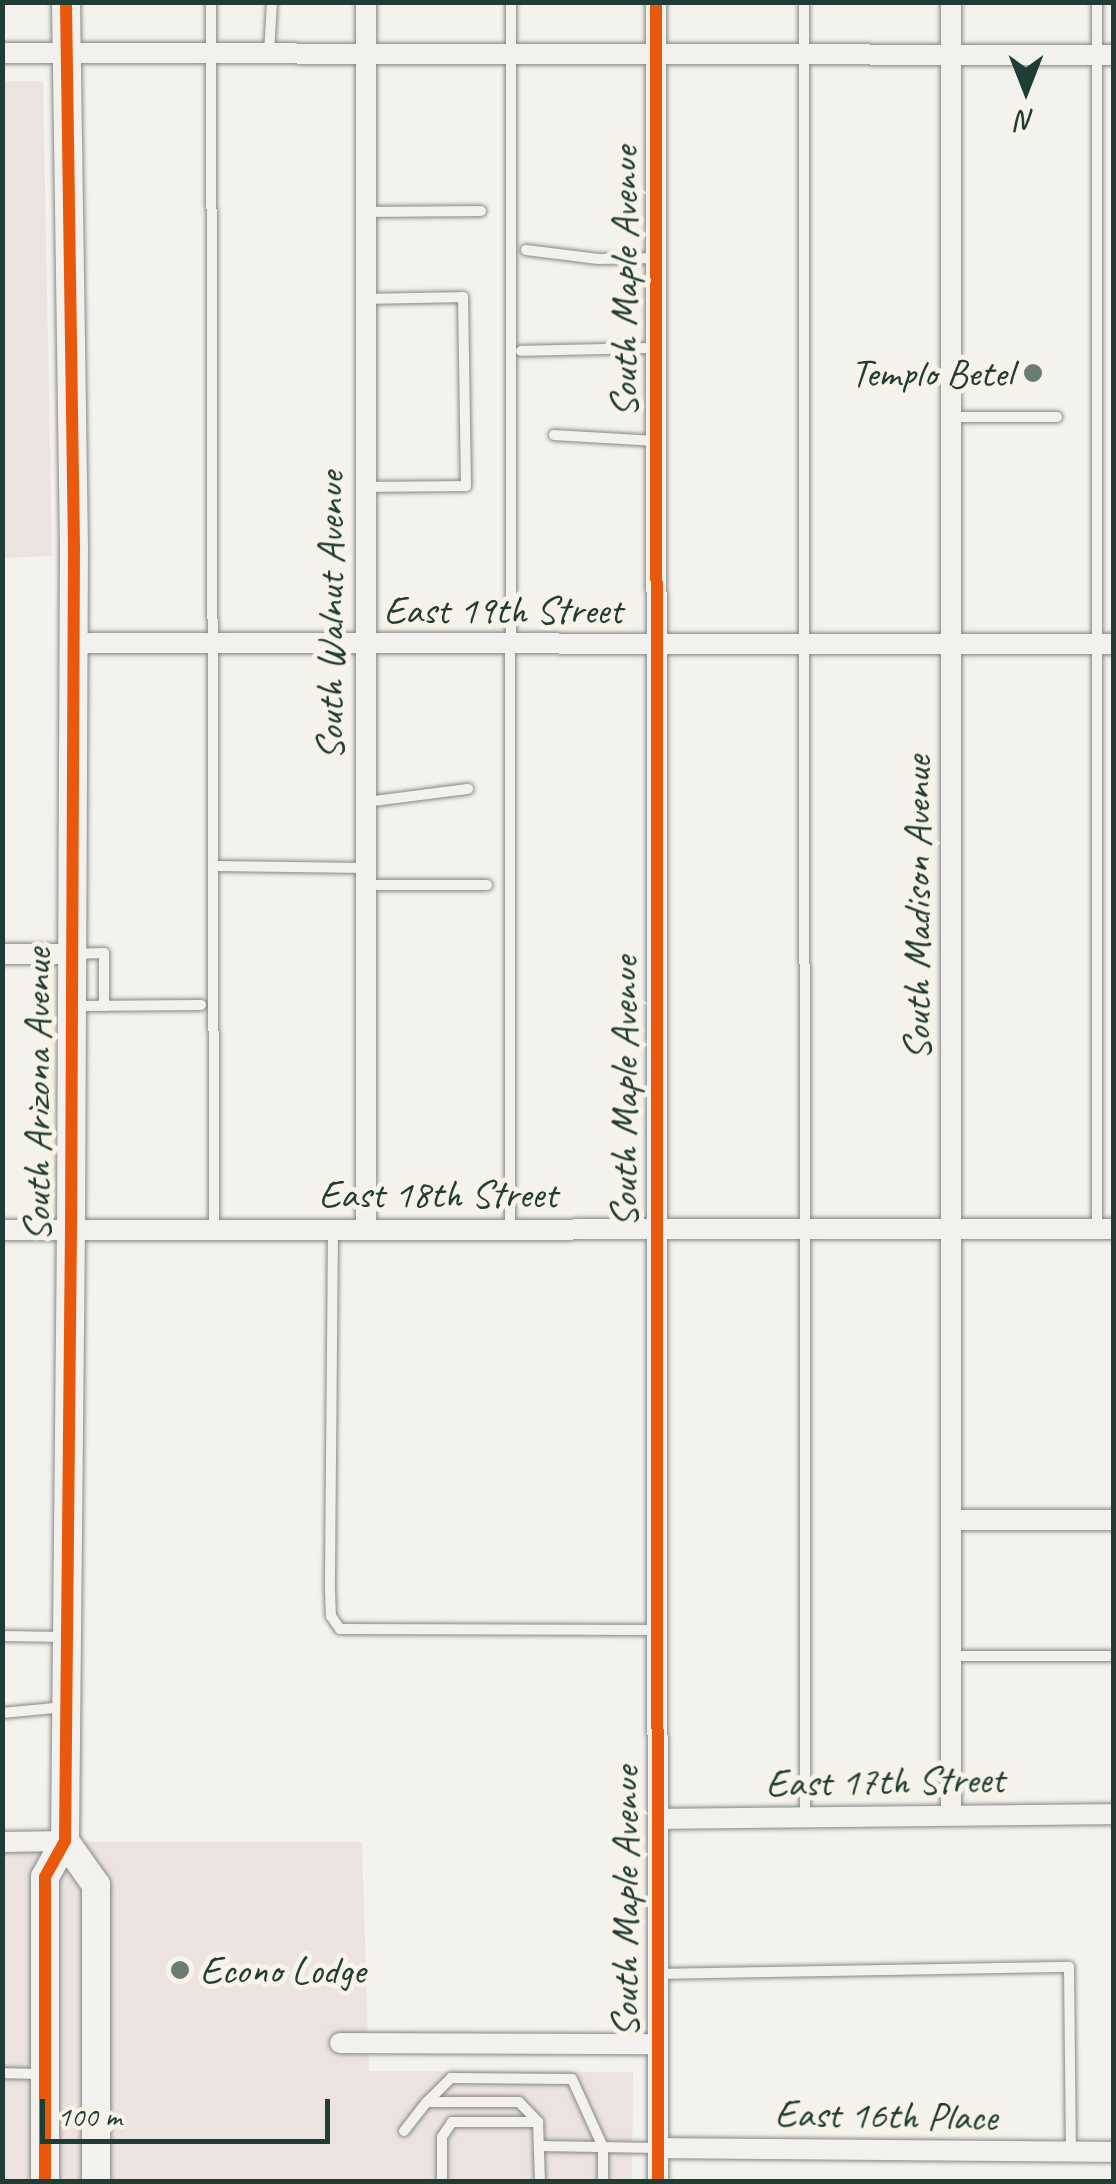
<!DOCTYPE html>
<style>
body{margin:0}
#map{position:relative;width:1116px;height:2184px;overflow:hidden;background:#f4f2ec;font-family:Caveat,sans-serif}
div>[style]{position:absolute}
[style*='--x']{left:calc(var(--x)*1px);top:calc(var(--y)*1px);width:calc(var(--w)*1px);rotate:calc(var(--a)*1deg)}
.built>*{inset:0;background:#ece3e1}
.roads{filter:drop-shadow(0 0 2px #848985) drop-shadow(0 0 2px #848985)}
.lane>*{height:10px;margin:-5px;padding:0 5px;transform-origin:5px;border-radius:5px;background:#f2f1ed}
.street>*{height:20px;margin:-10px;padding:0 10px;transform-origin:10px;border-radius:10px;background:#f2f1ed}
.secondary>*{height:28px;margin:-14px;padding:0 14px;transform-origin:14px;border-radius:14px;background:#f2f1ed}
.cycleway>*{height:12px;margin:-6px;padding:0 6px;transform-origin:6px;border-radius:6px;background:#e8590c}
.dots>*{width:28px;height:28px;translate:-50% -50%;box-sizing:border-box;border:5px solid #f7f3e8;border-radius:50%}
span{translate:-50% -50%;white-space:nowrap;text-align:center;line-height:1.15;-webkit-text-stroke:10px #f7f3e8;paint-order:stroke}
.street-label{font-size:40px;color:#1f3d34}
.poi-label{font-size:40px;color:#1f3d34}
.right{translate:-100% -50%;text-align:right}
.left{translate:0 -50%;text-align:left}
.frame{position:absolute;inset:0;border:5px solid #1f3d34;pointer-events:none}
.north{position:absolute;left:976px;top:40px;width:100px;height:100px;-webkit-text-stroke:8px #f7f3e8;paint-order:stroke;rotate:180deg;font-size:28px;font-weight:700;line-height:40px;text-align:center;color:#1f3d34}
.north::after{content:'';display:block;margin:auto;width:35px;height:45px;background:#1f3d34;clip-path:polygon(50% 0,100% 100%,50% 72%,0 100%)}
.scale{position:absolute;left:40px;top:2099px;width:290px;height:45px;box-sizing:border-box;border:5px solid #1f3d34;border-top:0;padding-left:12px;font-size:30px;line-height:35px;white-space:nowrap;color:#1f3d34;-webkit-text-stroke:8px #f7f3e8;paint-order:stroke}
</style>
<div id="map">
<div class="built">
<i style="clip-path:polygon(3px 81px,43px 81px,52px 556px,3px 558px)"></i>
<i style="clip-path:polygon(2px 1842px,362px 1842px,369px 2071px,633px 2072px,632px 2181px,3px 2181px)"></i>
</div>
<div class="roads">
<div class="lane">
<i style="--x:211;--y:2;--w:1227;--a:89.86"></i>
<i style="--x:804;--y:2;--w:1814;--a:89.97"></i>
<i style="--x:1097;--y:2;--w:1227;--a:90"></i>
<i style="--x:269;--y:55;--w:53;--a:-86.8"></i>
<i style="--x:367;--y:212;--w:114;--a:-0.5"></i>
<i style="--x:526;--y:250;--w:73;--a:7.1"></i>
<i style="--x:598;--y:259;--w:58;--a:-1"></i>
<i style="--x:521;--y:351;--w:135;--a:-1.3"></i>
<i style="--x:951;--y:417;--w:106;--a:0"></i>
<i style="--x:554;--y:435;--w:102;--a:3.4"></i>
<i style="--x:365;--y:487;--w:101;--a:-0.6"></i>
<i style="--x:466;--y:486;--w:189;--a:-90.9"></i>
<i style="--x:463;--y:297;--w:96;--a:178.8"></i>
<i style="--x:366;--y:802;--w:103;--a:-7.3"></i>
<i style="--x:216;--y:866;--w:150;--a:0.8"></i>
<i style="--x:367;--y:885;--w:120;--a:0"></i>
<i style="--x:72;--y:954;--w:32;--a:-2"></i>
<i style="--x:104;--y:953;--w:53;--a:90"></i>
<i style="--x:75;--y:1006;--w:126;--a:-0.5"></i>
<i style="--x:510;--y:1229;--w:1227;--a:-89.95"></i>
<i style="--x:333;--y:1231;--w:359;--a:90.5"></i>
<i style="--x:330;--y:1590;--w:26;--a:88"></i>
<i style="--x:331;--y:1616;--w:16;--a:55"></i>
<i style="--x:340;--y:1629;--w:317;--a:0.2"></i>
<i style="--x:2;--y:1636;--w:63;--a:0.9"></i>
<i style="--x:954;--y:1656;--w:160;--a:0"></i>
<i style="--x:2;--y:1713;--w:63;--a:-5.4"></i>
<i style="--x:658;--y:1974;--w:411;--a:-1"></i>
<i style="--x:1069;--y:1967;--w:184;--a:89.4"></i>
<i style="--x:2;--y:2073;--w:42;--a:1.4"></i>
<i style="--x:427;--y:2102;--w:34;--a:-45"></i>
<i style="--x:451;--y:2078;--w:121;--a:0.5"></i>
<i style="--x:572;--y:2079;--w:75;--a:65.5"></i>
<i style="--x:603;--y:2147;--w:35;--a:90"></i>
<i style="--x:404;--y:2131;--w:37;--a:-52"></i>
<i style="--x:427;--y:2102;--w:92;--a:0"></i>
<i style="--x:519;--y:2102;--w:28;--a:46"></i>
<i style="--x:538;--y:2122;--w:60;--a:88.1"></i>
<i style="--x:539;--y:2146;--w:119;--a:1"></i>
<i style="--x:442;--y:2182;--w:45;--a:-90"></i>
<i style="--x:442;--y:2137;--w:18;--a:-56"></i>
<i style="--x:452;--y:2122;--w:86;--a:0"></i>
</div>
<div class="street">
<i style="--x:366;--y:2;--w:1227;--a:90"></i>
<i style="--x:656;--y:2;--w:2180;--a:89.95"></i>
<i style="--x:2;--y:53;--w:1112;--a:0.1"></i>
<i style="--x:73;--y:643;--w:1041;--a:0.06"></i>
<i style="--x:2;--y:954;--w:67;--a:0"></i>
<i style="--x:2;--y:1230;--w:1112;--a:-0.05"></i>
<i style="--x:952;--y:1520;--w:162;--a:0"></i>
<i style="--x:951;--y:1813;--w:1811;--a:-90"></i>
<i style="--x:658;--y:1819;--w:456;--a:-0.6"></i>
<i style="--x:2;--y:1842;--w:63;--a:-0.9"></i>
<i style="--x:340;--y:2043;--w:318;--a:0.2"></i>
<i style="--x:658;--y:2148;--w:456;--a:0.5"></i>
</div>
<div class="secondary">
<i style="--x:65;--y:1841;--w:54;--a:54.8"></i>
<i style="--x:96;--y:1885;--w:297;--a:90"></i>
<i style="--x:45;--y:2182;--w:305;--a:-90"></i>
<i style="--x:45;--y:1877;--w:41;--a:-60.9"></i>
<i style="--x:65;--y:1841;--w:612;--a:-89.44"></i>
<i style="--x:71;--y:1229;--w:681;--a:-89.75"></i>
<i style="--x:74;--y:548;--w:546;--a:-90.84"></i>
</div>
</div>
<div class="cycleway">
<i style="--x:656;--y:2;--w:2180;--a:89.95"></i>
<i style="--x:45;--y:2182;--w:305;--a:-90"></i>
<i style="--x:45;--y:1877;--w:41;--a:-60.9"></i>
<i style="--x:65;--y:1841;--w:612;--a:-89.44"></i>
<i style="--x:71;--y:1229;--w:681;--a:-89.75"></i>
<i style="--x:74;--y:548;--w:546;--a:-90.84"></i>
</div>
<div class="dots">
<i style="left:1033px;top:373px;background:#6a7c74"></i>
<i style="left:180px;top:1970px;background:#6a7c74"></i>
</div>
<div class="street-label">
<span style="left:624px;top:282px;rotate:-90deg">South Maple Avenue</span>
<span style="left:503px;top:610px">East 19th Street</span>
<span style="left:330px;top:616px;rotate:-90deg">South Walnut Avenue</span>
<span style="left:917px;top:908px;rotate:-90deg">South Madison Avenue</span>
<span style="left:624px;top:1092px;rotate:-90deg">South Maple Avenue</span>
<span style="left:37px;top:1095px;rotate:-90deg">South Arizona Avenue</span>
<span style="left:438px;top:1194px">East 18th Street</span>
<span style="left:885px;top:1781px;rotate:-1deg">East 17th Street</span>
<span style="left:625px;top:1902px;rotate:-90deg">South Maple Avenue</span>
<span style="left:886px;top:2115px;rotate:1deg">East 16th Place</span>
</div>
<div class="poi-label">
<span class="right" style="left:1013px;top:373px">Templo Betel</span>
<span class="left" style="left:200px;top:1970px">Econo Lodge</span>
</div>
<div class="frame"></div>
<div class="north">N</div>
<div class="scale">100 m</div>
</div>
